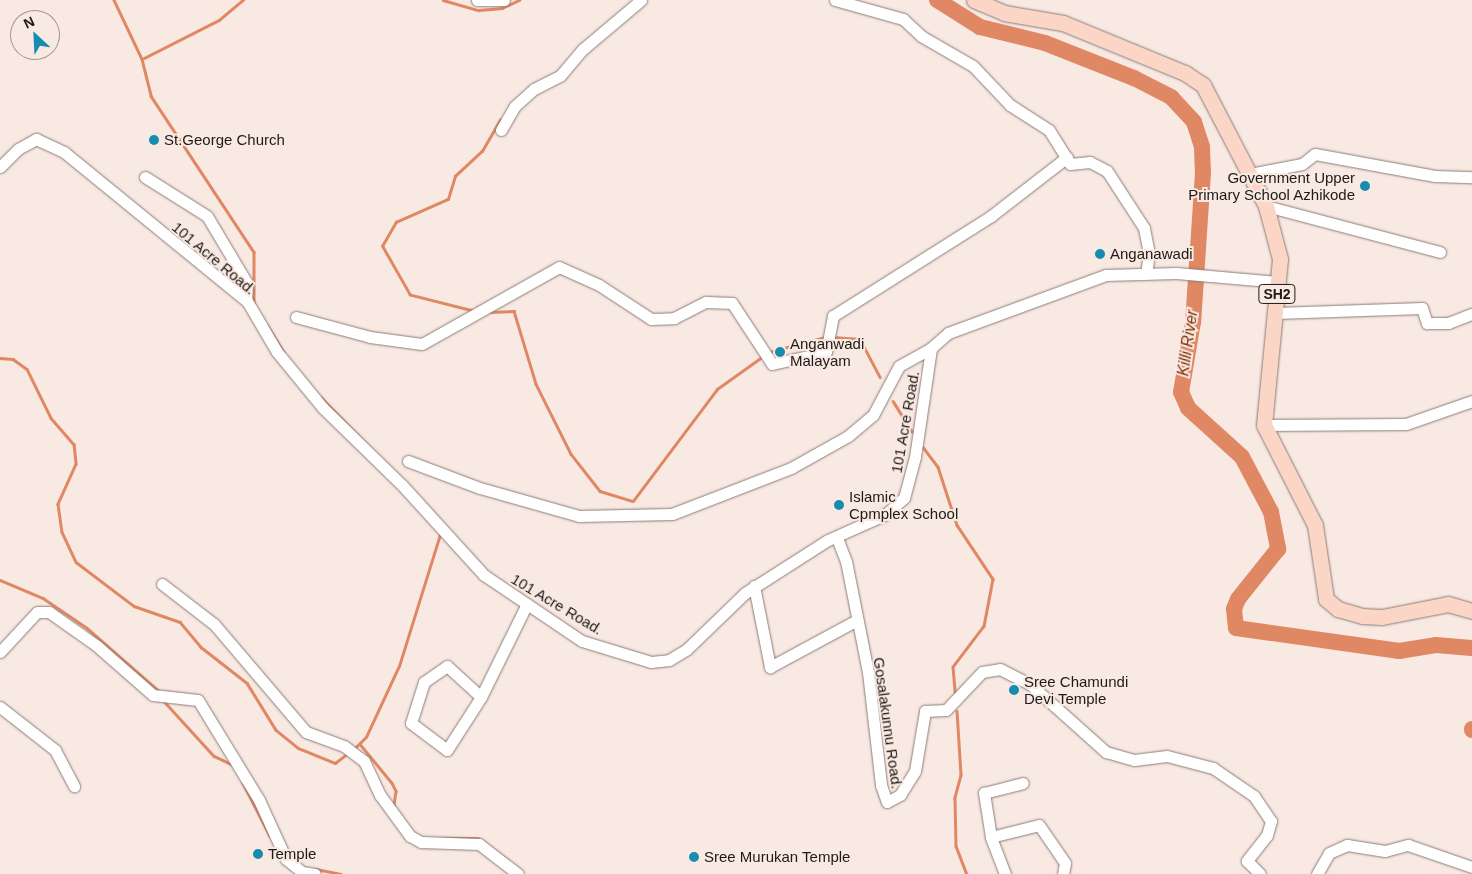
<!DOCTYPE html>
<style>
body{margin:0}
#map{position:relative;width:1472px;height:874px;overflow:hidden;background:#f9e9e3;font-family:Arial,sans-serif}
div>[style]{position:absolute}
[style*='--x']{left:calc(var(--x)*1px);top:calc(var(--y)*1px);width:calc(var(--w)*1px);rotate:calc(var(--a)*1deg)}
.stream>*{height:2.5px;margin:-1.25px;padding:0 1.25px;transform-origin:1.25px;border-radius:1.25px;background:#e08763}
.river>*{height:16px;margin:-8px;padding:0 8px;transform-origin:8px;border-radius:8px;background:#e08763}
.roads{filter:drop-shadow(0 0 1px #8a7c77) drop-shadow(0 0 1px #8a7c77)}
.minor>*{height:11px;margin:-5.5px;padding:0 5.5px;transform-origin:5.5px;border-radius:5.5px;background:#fff}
.major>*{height:15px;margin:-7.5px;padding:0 7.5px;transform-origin:7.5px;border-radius:7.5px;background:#fbd5c5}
.dots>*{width:14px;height:14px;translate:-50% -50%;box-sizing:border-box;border:2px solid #f9e9e3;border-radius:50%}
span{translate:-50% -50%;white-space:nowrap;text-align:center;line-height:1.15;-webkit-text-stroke:4px #f9e9e3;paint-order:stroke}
.shield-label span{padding:1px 4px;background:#f9e9e3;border:1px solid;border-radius:4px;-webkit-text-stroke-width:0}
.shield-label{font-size:14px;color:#1f1917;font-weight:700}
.poi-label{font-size:15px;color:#1f1917}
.left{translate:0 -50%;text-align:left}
.right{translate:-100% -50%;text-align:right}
.street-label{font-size:15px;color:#1f1917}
.water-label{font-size:16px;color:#7f2f04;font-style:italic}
.north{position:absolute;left:10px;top:10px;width:50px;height:50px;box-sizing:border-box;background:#f9e9e3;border:1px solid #a29691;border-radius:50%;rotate:335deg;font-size:14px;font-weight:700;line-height:20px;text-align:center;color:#1f1917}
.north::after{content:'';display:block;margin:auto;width:18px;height:22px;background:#188caf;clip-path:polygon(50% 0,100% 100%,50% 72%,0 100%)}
</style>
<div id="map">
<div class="stream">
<i style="--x:114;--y:0;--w:65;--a:64.6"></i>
<i style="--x:142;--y:59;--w:86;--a:-26.9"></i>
<i style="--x:219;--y:20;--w:31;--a:-40"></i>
<i style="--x:443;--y:0;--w:37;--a:16"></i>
<i style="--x:479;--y:10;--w:23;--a:-5"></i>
<i style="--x:502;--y:8;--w:19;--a:-25"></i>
<i style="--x:142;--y:59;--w:38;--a:76"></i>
<i style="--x:151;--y:96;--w:187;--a:56.6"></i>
<i style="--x:254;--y:252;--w:51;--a:90"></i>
<i style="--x:473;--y:311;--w:65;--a:-165.7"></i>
<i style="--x:410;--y:295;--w:56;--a:-119.7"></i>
<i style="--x:382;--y:246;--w:28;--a:-60"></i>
<i style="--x:396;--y:222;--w:57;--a:-23.9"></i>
<i style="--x:448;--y:199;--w:24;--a:-73"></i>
<i style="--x:455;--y:176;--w:37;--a:-43"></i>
<i style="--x:482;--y:151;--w:36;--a:-60"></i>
<i style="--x:488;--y:312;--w:26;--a:-2"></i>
<i style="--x:514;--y:311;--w:76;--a:73.2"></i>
<i style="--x:536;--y:384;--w:78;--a:63.4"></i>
<i style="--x:571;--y:454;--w:47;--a:51.9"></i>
<i style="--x:600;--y:491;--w:34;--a:17"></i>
<i style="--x:633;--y:501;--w:140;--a:-53.1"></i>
<i style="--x:717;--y:389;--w:55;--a:-35.4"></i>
<i style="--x:267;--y:325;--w:32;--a:58"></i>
<i style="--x:833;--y:337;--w:27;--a:4"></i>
<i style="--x:860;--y:339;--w:43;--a:62.2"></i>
<i style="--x:769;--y:352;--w:58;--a:-15"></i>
<i style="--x:0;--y:358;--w:13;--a:4"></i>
<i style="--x:13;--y:359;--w:17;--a:36"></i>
<i style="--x:27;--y:369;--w:55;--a:63.9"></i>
<i style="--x:51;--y:418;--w:35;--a:49"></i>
<i style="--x:74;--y:444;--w:20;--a:84"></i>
<i style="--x:76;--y:464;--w:44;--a:114.2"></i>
<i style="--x:58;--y:504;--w:28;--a:82"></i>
<i style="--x:62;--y:532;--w:33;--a:65"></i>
<i style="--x:76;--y:562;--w:73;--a:37.2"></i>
<i style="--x:134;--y:606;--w:49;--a:19.2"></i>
<i style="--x:180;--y:622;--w:33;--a:50"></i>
<i style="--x:201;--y:647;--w:58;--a:38"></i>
<i style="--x:247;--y:683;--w:55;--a:58.3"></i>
<i style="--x:276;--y:730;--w:28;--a:39"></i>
<i style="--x:298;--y:748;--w:40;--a:22"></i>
<i style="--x:335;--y:763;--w:15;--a:-37"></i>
<i style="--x:321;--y:397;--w:163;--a:46"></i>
<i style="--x:893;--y:401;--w:36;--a:58"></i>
<i style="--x:923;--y:447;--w:25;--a:53"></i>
<i style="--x:938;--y:467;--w:61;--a:71.9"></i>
<i style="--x:957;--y:525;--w:65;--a:56.3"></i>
<i style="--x:993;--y:579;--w:48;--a:100.8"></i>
<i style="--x:984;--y:626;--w:51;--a:127.1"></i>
<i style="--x:953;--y:667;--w:25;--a:85"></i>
<i style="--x:0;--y:580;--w:47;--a:22.7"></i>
<i style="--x:43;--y:598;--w:53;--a:34.3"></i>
<i style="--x:87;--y:628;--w:96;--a:41.2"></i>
<i style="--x:163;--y:700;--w:76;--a:47.7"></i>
<i style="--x:214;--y:756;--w:21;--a:25"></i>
<i style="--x:957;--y:711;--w:64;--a:86.4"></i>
<i style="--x:961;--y:775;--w:24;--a:105"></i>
<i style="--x:955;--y:798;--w:48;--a:88.8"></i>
<i style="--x:956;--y:846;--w:30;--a:69"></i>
<i style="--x:360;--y:744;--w:50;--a:50.6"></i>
<i style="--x:392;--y:783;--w:9;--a:63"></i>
<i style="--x:396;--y:791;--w:15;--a:98"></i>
<i style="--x:354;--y:749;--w:17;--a:-45"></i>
<i style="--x:366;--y:737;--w:78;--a:-65.1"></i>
<i style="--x:399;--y:666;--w:138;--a:-72.7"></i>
<i style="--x:243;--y:783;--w:59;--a:63"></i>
<i style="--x:443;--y:838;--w:35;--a:0"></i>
<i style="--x:478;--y:838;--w:39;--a:37"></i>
<i style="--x:316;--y:869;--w:25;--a:11"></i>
</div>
<div class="river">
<i style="--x:937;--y:0;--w:51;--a:32.1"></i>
<i style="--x:980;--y:27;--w:67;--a:13.8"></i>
<i style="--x:1045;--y:43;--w:96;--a:21.5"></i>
<i style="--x:1134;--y:78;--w:42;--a:27.2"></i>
<i style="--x:1171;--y:97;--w:34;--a:47"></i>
<i style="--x:1194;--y:122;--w:26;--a:72"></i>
<i style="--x:1202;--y:147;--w:26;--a:88"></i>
<i style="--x:1203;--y:173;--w:149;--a:93.8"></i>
<i style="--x:1193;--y:322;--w:71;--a:99.7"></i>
<i style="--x:1181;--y:392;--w:17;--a:66"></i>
<i style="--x:1188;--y:408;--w:73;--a:42.2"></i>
<i style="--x:1242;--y:457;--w:62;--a:62.2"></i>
<i style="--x:1271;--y:512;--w:38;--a:79"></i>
<i style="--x:1278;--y:549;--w:64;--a:128.7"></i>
<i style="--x:1238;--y:599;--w:11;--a:112"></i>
<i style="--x:1234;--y:609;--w:19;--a:84"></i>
<i style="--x:1236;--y:628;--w:165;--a:8"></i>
<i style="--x:1399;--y:651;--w:37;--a:-9"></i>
<i style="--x:1436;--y:645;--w:36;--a:5"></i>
<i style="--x:1472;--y:729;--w:1;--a:90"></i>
</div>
<div class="roads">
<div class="minor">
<i style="--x:477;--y:0;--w:27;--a:0"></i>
<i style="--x:835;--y:0;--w:71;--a:15.6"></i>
<i style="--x:903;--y:19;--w:25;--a:43"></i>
<i style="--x:921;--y:36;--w:60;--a:30"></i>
<i style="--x:973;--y:66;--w:54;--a:46.5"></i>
<i style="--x:1010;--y:105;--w:46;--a:32.7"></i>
<i style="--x:1049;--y:130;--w:40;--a:58"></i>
<i style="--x:1070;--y:164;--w:20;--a:-6"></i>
<i style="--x:1090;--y:162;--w:19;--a:28"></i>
<i style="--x:1107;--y:171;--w:68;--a:57"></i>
<i style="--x:1144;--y:228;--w:25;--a:79"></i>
<i style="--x:1149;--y:253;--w:21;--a:98"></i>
<i style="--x:501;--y:130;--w:28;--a:-60"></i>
<i style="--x:515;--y:106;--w:25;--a:-42"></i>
<i style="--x:534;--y:89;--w:29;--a:-27"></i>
<i style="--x:560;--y:76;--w:35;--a:-50"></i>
<i style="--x:583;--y:49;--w:76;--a:-40.2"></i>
<i style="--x:0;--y:167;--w:25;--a:-45"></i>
<i style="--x:18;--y:149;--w:21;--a:-29"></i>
<i style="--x:36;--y:139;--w:31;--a:25"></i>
<i style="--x:64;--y:152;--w:236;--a:39.2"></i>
<i style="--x:247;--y:301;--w:59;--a:59.5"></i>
<i style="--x:277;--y:352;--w:72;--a:50.6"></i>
<i style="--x:323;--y:408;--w:110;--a:44.3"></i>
<i style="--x:402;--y:485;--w:122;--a:47.7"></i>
<i style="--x:484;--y:575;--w:118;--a:34"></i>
<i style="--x:582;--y:641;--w:72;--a:16.9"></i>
<i style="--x:651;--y:662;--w:18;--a:-6"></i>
<i style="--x:669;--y:660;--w:21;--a:-31"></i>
<i style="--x:687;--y:649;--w:81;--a:-44"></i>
<i style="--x:745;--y:593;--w:98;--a:-32.6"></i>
<i style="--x:828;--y:540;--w:64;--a:-24.1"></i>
<i style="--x:886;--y:514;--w:24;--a:-42"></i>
<i style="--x:904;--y:498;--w:42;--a:-75"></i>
<i style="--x:915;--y:457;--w:110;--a:-81.6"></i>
<i style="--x:931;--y:348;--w:23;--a:-41"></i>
<i style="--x:948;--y:333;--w:168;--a:-20.2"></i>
<i style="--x:1106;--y:275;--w:70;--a:-1.6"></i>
<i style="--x:1176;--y:273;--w:102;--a:5"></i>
<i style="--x:1250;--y:174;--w:53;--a:-10.9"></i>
<i style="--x:1302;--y:164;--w:16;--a:-38"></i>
<i style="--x:1315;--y:154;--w:122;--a:10.4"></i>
<i style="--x:1435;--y:176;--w:37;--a:2"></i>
<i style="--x:145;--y:177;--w:73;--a:32.2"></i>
<i style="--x:207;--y:216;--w:78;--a:59.2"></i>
<i style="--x:247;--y:283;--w:17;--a:93"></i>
<i style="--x:1266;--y:206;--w:180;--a:14.8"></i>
<i style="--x:1276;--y:313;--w:146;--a:-2"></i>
<i style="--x:1422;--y:308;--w:16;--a:72"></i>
<i style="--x:1427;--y:323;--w:21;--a:0"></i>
<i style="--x:1448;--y:323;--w:26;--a:-21"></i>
<i style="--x:296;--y:317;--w:77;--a:15.1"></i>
<i style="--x:370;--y:337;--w:52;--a:7.7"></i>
<i style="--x:422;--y:344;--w:157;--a:-29.3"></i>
<i style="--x:559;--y:267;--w:44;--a:24.2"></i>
<i style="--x:599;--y:285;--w:62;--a:33.2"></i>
<i style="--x:651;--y:319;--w:23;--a:-2"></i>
<i style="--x:674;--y:318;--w:36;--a:-27"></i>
<i style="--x:706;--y:302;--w:26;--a:2"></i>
<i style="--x:732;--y:303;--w:73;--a:56.7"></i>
<i style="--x:772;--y:364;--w:55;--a:-12.5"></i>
<i style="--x:826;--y:352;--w:37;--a:-79"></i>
<i style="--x:833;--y:316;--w:187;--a:-32.3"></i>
<i style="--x:991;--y:216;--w:96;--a:-37.8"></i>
<i style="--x:1264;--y:425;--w:142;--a:-0.4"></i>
<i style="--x:1406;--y:424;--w:70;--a:-19.2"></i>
<i style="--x:408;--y:461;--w:77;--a:20.6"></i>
<i style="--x:480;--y:488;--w:103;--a:15.8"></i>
<i style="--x:579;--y:516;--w:93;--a:-1.2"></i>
<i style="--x:672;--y:514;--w:128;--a:-21.1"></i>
<i style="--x:791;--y:468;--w:65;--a:-29.3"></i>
<i style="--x:848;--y:436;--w:33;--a:-40"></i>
<i style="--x:873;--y:415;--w:55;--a:-62"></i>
<i style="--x:899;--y:366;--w:37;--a:-29"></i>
<i style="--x:837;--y:538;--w:25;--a:69"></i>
<i style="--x:846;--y:561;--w:113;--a:78.8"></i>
<i style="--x:868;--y:672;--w:114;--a:83.4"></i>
<i style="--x:881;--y:785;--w:18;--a:71"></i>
<i style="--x:887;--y:802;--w:15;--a:-28"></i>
<i style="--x:900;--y:795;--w:28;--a:-58"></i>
<i style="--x:915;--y:771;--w:61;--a:-80.5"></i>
<i style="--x:925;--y:711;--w:21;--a:-3"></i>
<i style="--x:946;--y:710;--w:52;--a:-46.5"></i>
<i style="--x:982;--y:672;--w:18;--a:-9"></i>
<i style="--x:1000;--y:669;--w:35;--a:27"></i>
<i style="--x:1031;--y:685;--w:101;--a:41.8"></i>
<i style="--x:1106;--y:752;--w:29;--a:16"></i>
<i style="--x:1134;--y:760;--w:33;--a:-7"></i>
<i style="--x:1167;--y:756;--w:48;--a:14.6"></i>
<i style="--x:1213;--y:768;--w:50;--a:34.3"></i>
<i style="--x:1254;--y:796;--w:30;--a:56"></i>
<i style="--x:1271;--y:821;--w:15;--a:106"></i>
<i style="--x:1267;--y:835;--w:33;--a:128"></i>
<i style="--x:1247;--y:861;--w:18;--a:45"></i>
<i style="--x:162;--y:584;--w:66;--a:37.6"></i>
<i style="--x:214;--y:624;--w:142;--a:49.6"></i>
<i style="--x:306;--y:732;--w:40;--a:20.2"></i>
<i style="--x:344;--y:746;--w:25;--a:37"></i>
<i style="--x:364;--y:761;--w:38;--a:65"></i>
<i style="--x:380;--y:795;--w:51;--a:53.8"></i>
<i style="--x:410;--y:836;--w:13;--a:29"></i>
<i style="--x:421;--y:842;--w:58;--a:2"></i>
<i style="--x:479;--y:844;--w:49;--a:37.6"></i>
<i style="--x:754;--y:586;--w:83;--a:78.8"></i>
<i style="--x:770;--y:667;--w:99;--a:-28.4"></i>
<i style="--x:0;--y:652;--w:54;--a:-47.2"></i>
<i style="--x:37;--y:612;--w:12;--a:0"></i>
<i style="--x:49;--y:612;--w:59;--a:35.3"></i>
<i style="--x:97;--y:646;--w:74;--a:41.2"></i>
<i style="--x:153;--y:695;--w:45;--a:6.3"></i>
<i style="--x:198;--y:700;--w:117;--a:58.6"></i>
<i style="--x:259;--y:800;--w:65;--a:65.4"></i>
<i style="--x:286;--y:859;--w:21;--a:39"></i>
<i style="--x:302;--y:872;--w:13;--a:9"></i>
<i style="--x:481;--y:697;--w:46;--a:-137.6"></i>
<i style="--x:447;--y:666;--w:28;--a:145"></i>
<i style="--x:424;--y:682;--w:43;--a:107.6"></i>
<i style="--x:411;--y:723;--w:45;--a:36.9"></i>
<i style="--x:447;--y:750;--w:63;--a:-57.3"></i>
<i style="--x:481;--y:697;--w:102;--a:-63.7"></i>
<i style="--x:0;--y:707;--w:70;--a:38"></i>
<i style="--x:55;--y:750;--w:41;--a:62.2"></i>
<i style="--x:991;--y:837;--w:49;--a:-14"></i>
<i style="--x:1039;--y:825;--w:46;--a:55.6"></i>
<i style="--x:1065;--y:863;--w:11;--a:100"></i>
<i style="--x:1005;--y:874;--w:40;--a:-111"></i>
<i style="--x:991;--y:837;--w:45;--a:-99"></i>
<i style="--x:984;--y:793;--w:40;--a:-14.4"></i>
<i style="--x:1317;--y:874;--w:24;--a:-60"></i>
<i style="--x:1329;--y:853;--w:20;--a:-24"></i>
<i style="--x:1347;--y:845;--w:38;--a:9"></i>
<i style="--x:1385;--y:851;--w:24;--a:-15"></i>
<i style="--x:1408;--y:845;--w:68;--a:19"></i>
</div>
<div class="major">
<i style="--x:974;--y:0;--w:33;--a:23"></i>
<i style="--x:1004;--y:13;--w:60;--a:9.6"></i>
<i style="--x:1063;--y:23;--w:132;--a:22.3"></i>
<i style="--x:1185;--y:73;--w:22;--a:34"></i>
<i style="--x:1203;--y:85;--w:136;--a:62.5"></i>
<i style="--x:1266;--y:206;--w:55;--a:75.2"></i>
<i style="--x:1280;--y:259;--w:167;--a:95.5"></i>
<i style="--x:1264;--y:425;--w:112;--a:63"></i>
<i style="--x:1315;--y:525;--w:75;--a:81.5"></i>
<i style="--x:1326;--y:599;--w:16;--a:40"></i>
<i style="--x:1338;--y:609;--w:25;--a:16"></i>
<i style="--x:1362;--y:616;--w:20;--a:3"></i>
<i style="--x:1382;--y:617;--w:67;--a:-11.1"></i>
<i style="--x:1448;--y:604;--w:25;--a:16"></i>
</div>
</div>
<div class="dots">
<i style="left:154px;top:140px;background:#188caf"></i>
<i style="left:1365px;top:186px;background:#188caf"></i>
<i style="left:1100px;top:254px;background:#188caf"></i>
<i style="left:780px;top:352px;background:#188caf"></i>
<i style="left:839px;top:505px;background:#188caf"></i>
<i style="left:1014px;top:690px;background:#188caf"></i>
<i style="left:258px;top:854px;background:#188caf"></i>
<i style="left:694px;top:857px;background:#188caf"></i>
</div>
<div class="shield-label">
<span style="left:1277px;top:294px">SH2</span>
</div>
<div class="poi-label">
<span class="left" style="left:164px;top:140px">St.George Church</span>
<span class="right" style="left:1355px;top:186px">Government Upper<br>Primary School Azhikode</span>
<span class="left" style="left:1110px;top:254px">Anganawadi</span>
<span class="left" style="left:790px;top:352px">Anganwadi<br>Malayam</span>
<span class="left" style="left:849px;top:505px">Islamic<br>Cpmplex School</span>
<span class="left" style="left:1024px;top:690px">Sree Chamundi<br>Devi Temple</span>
<span class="left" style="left:268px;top:854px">Temple</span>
<span class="left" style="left:704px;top:857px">Sree Murukan Temple</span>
</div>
<div class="street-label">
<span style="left:214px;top:258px;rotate:40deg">101 Acre Road.</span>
<span style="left:905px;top:422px;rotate:-80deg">101 Acre Road.</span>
<span style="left:557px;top:604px;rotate:31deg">101 Acre Road.</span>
<span style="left:888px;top:723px;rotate:82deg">Gosalakunnu Road.</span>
</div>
<div class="water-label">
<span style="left:1188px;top:343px;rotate:-82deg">Killi River</span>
</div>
<div class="north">N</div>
</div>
